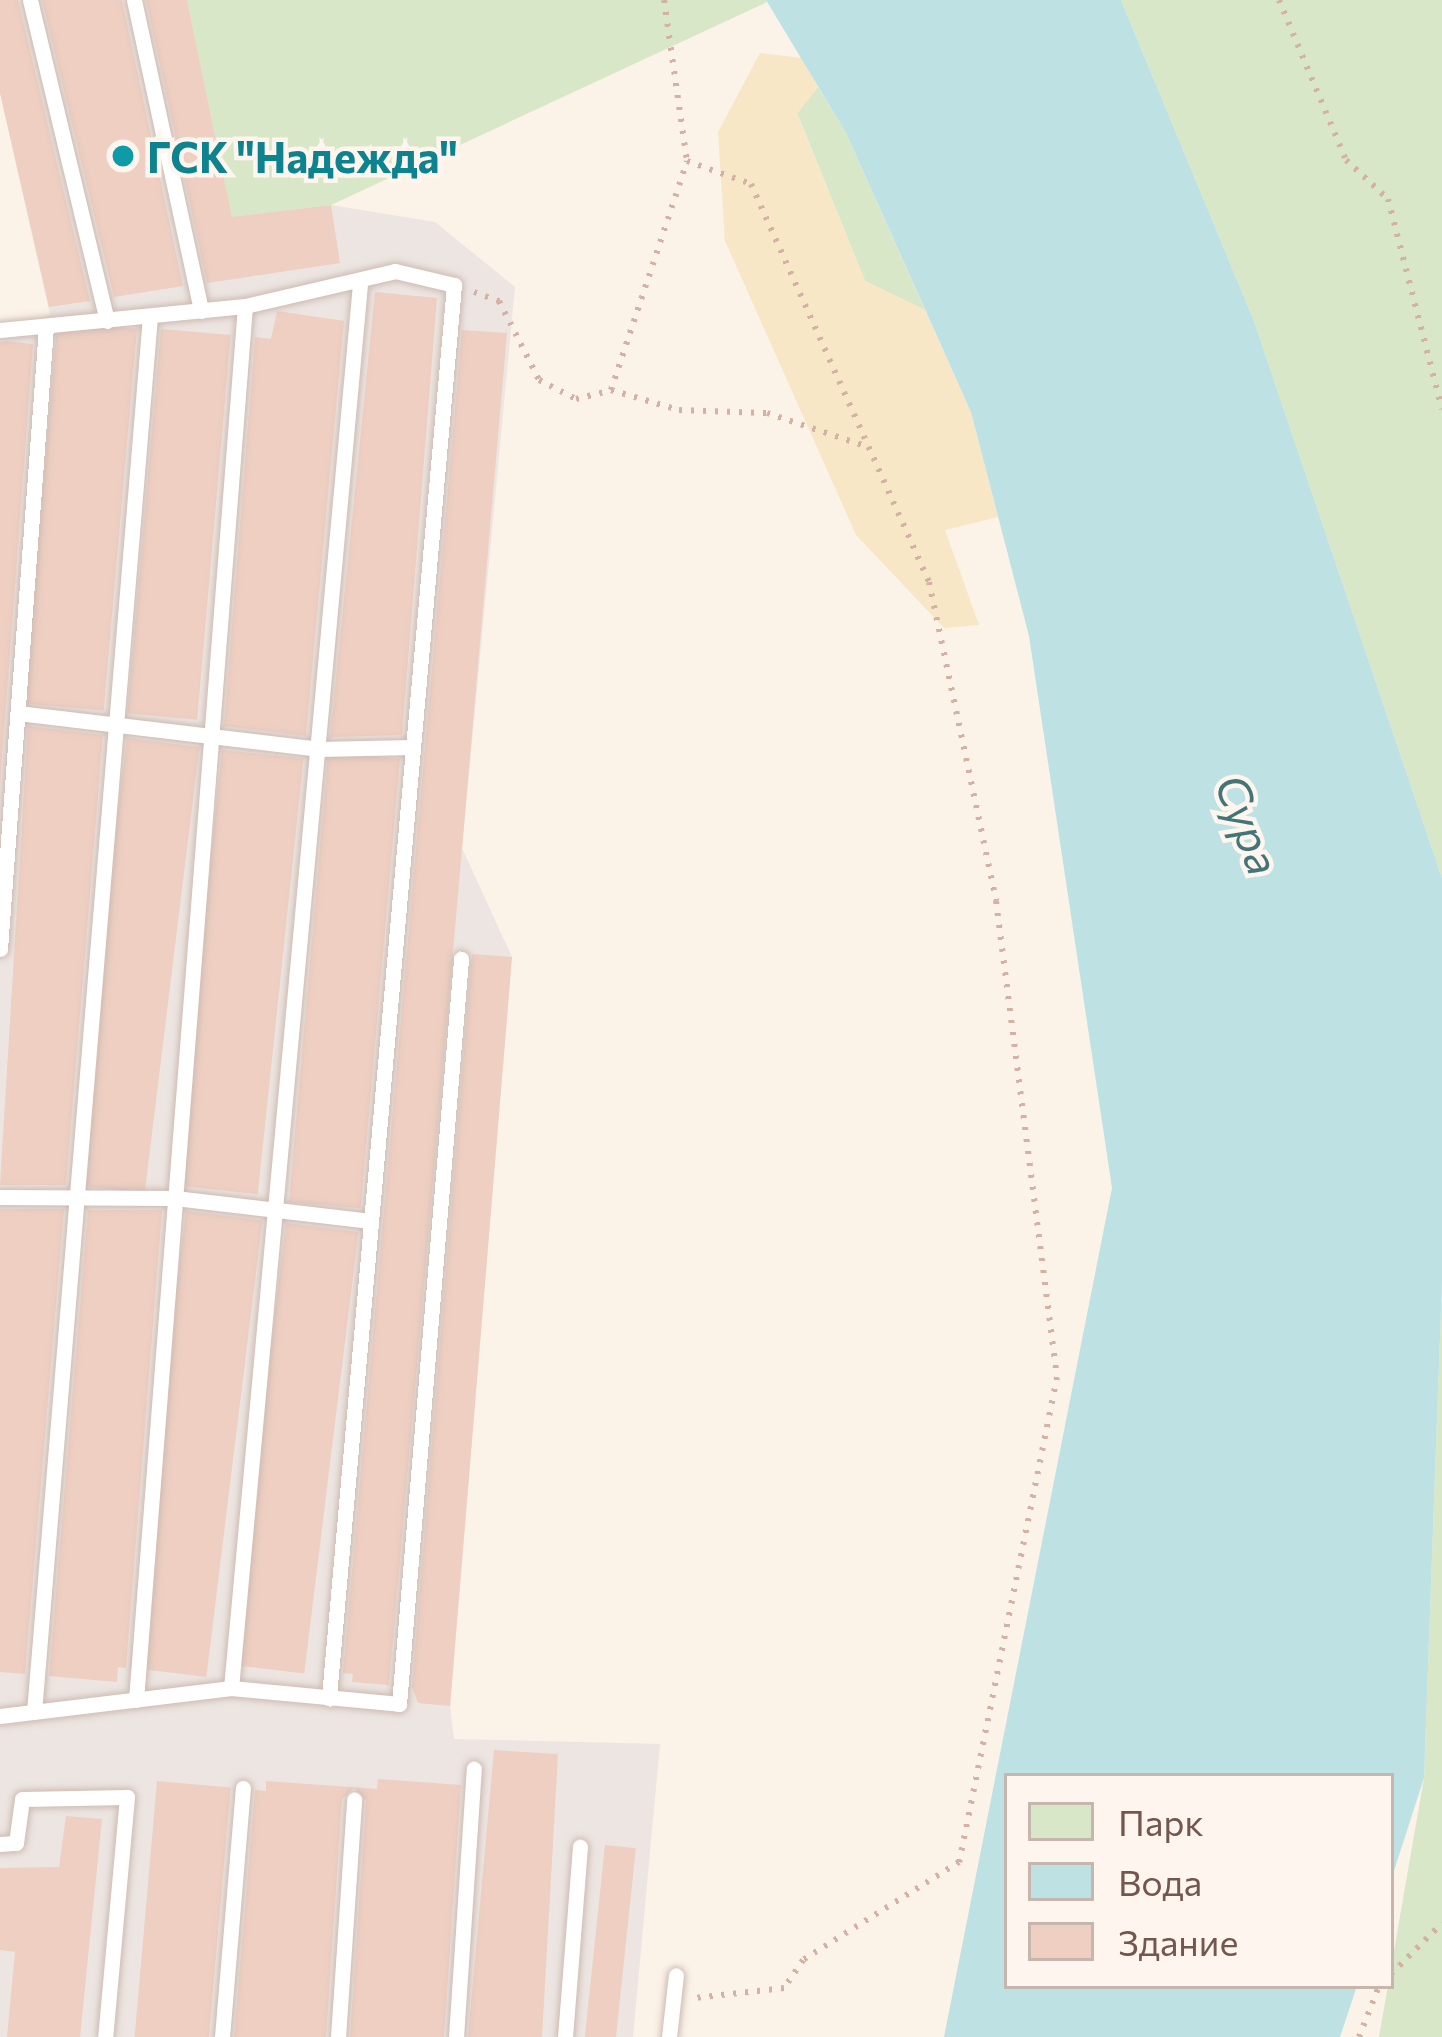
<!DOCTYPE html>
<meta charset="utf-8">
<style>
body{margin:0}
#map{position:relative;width:1442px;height:2037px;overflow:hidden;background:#fbf2e8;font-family:Commissioner,sans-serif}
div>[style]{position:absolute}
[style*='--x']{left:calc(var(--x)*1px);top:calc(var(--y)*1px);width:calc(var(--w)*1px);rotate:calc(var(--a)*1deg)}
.industrial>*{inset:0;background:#ece5e1}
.green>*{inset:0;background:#d8e7c8}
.sand>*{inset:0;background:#f7e7c6}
.water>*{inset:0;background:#bee2e3}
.building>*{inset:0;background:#eecfc2;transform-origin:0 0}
.path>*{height:6px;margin-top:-3px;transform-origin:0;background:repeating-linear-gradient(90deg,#d3b2a5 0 3px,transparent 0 12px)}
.roads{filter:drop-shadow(0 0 3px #cebbb2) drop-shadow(0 0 3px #cebbb2)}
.service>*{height:15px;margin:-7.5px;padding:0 7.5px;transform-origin:7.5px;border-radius:7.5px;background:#fff}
.dots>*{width:33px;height:33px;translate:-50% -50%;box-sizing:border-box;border:6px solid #fef6ee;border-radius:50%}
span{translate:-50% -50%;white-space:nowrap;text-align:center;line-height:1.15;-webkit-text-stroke:9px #fef6ee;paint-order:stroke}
.culture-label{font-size:42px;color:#0d838f;font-weight:700}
.left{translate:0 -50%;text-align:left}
.water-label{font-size:45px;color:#437477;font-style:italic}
.legend{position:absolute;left:1004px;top:1773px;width:390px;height:216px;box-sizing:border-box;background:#fef6ee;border:3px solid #c6b6ae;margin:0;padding:15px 21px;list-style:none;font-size:36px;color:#73574e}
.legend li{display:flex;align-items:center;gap:24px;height:60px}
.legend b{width:60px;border:3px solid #c6b6ae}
</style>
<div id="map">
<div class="industrial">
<i style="clip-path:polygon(0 0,187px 0,232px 216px,331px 205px,435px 222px,515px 287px,462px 848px,512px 957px,450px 1706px,454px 1739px,660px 1744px,633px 2037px,0 2037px,0 329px,50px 315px,0 93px)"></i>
</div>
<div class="green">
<i style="clip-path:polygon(187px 0,766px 0,767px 2px,331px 205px,232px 217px)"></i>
<i style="clip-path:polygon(1121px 0,1442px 0,1442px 878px,1254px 321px)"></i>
<i style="clip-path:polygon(818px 87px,846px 133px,925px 310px,865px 281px,797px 113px)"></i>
<i style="clip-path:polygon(1442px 1282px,1442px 2037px,1379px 2037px,1424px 1778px)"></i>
</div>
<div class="sand">
<i style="clip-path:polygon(760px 53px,801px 58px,818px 87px,797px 114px,865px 281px,925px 310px,971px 412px,998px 517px,945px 530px,979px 625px,944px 628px,856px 535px,725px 241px,718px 132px)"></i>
</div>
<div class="water">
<i style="clip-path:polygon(766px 0,1121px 0,1254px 321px,1442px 878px,1442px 1282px,1424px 1778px,1391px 1880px,1391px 1776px,1007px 1776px,1007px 1986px,1357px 1986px,1340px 2037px,944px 2037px,1112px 1188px,1029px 636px,971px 412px,846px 133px)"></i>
</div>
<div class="building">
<i style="clip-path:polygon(0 0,18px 0,90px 301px,49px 307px,0 93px)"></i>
<i style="clip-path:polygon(42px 0,122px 0,183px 286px,114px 297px)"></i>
<i style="clip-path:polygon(146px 0,187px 0,232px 217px,331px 205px,340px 263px,207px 283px)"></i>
<i style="clip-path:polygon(375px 292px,437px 298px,402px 735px,330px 737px)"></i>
<i style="clip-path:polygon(277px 311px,344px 321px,306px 736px,224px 726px,255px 337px,271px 339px)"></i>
<i style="left:137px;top:329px;width:383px;height:80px;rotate:95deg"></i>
<i style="left:161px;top:329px;width:70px;height:386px;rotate:5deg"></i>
<i style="clip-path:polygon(462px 330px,507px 333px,389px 1685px,352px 1682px,353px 1674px,343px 1673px)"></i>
<i style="clip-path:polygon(6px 341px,33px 344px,0 786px,0 342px)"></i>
<i style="clip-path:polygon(28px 726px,103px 735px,66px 1185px,0 1185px)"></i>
<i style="left:127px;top:738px;width:73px;height:450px;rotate:7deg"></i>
<i style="left:222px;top:750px;width:82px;height:438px;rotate:6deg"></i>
<i style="left:400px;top:759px;width:451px;height:72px;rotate:95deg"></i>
<i style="clip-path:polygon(472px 954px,512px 957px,450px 1706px,418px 1703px,412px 1687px)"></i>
<i style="clip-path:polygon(0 1209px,64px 1209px,25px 1674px,0 1672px)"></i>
<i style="clip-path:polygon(88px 1210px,162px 1210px,126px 1668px,118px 1667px,117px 1682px,49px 1676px)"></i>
<i style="left:186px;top:1211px;width:77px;height:460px;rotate:7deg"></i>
<i style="left:286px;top:1223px;width:73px;height:445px;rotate:7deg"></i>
<i style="clip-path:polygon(494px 1750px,558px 1754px,542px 2037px,468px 2037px)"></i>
<i style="clip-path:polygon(378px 1779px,461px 1785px,444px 2037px,350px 2037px,366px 1801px,354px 1788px,342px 1799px,326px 2037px,234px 2037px,255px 1790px,266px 1791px,266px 1781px,377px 1789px)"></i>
<i style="left:157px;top:1781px;width:74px;height:257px;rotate:5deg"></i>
<i style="clip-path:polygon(66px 1816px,102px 1819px,80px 2037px,7px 2037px,15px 1952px,0 1950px,0 1868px,59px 1867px)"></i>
<i style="left:605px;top:1845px;width:31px;height:193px;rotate:6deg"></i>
</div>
<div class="path">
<i style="--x:664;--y:0;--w:163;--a:81.9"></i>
<i style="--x:687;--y:161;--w:68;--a:19.8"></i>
<i style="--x:751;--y:184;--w:436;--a:65.9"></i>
<i style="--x:929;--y:582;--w:326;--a:78.1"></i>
<i style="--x:996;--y:901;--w:480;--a:82.7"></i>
<i style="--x:1057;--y:1377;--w:495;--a:101.4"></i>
<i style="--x:959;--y:1862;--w:184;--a:147.9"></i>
<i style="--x:803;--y:1960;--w:34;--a:124"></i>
<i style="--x:784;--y:1988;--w:90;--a:173.6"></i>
<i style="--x:1279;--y:0;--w:173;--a:67.3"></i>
<i style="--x:1346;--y:160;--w:57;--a:42.9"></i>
<i style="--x:1388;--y:199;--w:217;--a:75.6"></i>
<i style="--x:474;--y:292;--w:27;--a:20"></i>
<i style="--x:499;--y:301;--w:89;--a:63.1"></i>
<i style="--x:539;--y:380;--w:42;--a:27.2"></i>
<i style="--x:576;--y:399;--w:36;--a:-14"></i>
<i style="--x:611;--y:390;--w:241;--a:-71.6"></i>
<i style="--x:611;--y:390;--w:71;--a:16.4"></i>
<i style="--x:679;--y:410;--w:88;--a:2"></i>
<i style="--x:767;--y:413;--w:107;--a:18.6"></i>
<i style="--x:1391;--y:1974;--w:72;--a:-45"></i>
<i style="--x:1359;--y:2037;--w:55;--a:-68.6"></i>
</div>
<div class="roads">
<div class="service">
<i style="--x:30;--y:0;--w:330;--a:76.5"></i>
<i style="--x:134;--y:0;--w:318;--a:77.8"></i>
<i style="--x:0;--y:330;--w:246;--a:-5.6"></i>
<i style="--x:245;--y:306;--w:154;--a:-13.1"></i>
<i style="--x:395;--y:271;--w:61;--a:13.3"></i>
<i style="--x:454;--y:285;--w:1419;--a:95.06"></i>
<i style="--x:18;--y:713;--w:302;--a:6.8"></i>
<i style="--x:318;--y:749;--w:95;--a:-1.2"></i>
<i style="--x:0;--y:949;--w:624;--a:-85.77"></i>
<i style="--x:0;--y:1197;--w:175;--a:0.3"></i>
<i style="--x:175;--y:1198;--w:197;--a:6.7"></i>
<i style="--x:231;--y:1688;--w:1411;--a:-84.75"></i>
<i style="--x:136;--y:1700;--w:1398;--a:-85.53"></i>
<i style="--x:34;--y:1712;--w:1400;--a:-85.25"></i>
<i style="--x:0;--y:1716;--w:233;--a:-6.9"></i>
<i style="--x:231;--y:1688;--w:169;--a:5.4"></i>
<i style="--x:399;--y:1704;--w:748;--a:-85.24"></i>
<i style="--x:0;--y:1844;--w:16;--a:-4"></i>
<i style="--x:16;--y:1843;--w:44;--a:-82.2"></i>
<i style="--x:22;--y:1799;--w:105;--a:-1.1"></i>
<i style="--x:127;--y:1797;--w:241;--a:95.2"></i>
<i style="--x:222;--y:2037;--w:250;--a:-85.2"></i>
<i style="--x:338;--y:2037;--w:238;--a:-86.1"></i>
<i style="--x:456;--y:2037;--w:269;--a:-86.2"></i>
<i style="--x:565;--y:2037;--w:191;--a:-85.5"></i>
<i style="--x:669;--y:2037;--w:62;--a:-83.6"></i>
</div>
</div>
<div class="dots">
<i style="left:123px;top:156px;background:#0f9aa8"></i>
</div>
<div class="culture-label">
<span class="left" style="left:147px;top:156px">ГСК "Надежда"</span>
</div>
<div class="water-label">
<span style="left:1249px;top:824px;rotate:69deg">Сура</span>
</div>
<ul class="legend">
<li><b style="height:33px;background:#d8e7c8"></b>Парк</li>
<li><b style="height:33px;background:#bee2e3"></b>Вода</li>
<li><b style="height:33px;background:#eecfc2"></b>Здание</li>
</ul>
</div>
